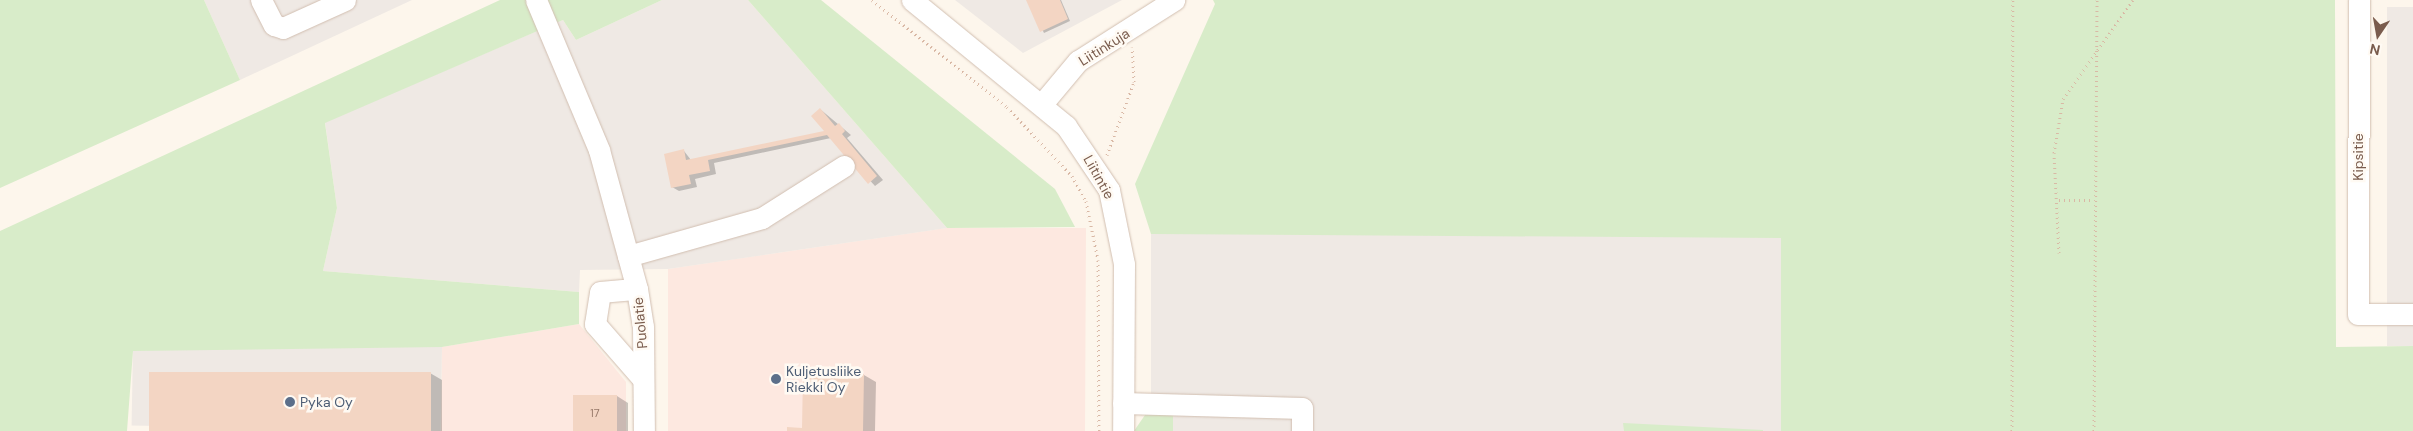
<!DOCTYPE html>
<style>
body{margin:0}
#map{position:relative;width:2413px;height:431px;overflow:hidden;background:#fdf6ec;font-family:"DM Sans",sans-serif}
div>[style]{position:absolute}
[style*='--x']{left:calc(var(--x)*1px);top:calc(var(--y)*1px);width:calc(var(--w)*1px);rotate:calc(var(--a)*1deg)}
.commercial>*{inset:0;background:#fde8e0}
.industrial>*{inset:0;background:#efe9e4;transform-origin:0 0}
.green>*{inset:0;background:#d8ecc9}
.shadow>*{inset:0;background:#0003}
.building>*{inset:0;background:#f3d5c3;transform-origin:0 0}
.path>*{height:3px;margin-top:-1.5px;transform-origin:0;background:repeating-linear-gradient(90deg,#d9b8a5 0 1px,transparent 0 5px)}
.roads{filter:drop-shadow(0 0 1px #d1beb0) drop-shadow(0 0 1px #d1beb0)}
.minor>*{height:21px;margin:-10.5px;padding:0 10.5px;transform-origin:10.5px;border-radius:10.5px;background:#fff}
.dots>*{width:14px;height:14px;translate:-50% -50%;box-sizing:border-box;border:2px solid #fffaf3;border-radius:50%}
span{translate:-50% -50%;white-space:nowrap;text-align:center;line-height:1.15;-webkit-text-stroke:5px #fffaf3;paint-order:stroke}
.number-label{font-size:11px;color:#987a6a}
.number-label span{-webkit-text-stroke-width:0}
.street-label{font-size:14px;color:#7a5c4d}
.service-label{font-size:14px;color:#4e5e75}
.left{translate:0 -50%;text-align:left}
.north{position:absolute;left:2353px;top:10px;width:50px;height:50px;-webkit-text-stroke:4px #fffaf3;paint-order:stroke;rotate:192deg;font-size:14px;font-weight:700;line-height:20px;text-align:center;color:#7a5c4d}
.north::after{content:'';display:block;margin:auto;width:18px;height:22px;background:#7a5c4d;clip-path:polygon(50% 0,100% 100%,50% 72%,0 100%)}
</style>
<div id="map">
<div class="commercial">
<i style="clip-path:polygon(946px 228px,1086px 228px,1085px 431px,668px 431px,668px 269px)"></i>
<i style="clip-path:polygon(579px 324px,626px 382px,626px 431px,441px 431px,442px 347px)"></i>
</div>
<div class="industrial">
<i style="clip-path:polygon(204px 0,412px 0,240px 80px)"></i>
<i style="clip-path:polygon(662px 0,748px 0,947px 228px,668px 269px,580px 270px,579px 292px,323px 271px,337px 208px,325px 122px,563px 20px,576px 40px)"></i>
<i style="clip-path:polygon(955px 0,1122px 0,1023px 53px)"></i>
<i style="left:2387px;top:7px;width:26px;height:339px"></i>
<i style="left:1151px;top:234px;width:630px;height:197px"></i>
<i style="left:442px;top:347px;width:84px;height:309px;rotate:91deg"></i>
</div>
<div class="green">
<i style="clip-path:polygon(0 0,204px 0,240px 80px,0 188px)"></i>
<i style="clip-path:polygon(500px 0,662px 0,576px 40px,563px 20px,325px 123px,337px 208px,323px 271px,579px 292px,579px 324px,442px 347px,133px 351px,127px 431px,0 431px,0 231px)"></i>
<i style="clip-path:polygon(748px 0,821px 0,1055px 189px,1075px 227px,947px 228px)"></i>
<i style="clip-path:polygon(1213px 0,2335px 0,2336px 347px,2413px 346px,2413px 431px,1781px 431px,1781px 238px,1151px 234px,1135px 184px,1215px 4px)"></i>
<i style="clip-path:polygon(1173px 414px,1173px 431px,1134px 431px,1145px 415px)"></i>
<i style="clip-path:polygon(1623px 423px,1763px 430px,1763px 431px,1624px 431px)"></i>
</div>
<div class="shadow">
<i style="clip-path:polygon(1027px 0,1061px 0,1070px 21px,1044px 33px)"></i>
<i style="clip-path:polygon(820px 109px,851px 135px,847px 138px,883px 180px,875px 186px,831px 138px,714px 163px,716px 174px,695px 179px,697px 187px,679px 191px,672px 187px,684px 151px,691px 160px,826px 132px)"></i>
<i style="clip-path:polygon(430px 373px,442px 380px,442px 431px,151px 431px)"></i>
<i style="clip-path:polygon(804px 374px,864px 375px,876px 382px,875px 431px,788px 431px,803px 429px)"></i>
<i style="clip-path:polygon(617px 396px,628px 403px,628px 431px,574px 431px)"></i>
</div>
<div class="building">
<i style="clip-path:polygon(1026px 0,1060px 0,1068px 19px,1040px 32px)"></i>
<i style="clip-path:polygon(820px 108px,835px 126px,839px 123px,845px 131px,842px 134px,877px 176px,868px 184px,827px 135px,708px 160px,710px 171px,689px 175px,691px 184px,671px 188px,664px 154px,684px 149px,686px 160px,824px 131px,811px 116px)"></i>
<i style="left:431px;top:372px;width:59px;height:282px;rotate:90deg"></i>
<i style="clip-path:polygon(803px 373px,864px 374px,863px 431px,787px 431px,787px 427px,802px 428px)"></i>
<i style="left:573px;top:395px;width:44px;height:36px"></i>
</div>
<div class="path">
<i style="--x:872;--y:0;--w:172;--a:38.4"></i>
<i style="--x:1007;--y:107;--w:95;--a:46.7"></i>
<i style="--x:1072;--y:176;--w:29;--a:61"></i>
<i style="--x:1086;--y:201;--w:60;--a:78.5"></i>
<i style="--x:1098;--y:260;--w:171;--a:89.7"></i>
<i style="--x:1107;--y:155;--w:78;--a:-69.7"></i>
<i style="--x:1134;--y:82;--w:35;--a:-93"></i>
<i style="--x:2059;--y:200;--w:35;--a:0"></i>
<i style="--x:2059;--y:253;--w:100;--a:-92.9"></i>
<i style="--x:2054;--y:153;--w:55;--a:-80.5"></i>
<i style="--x:2063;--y:99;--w:121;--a:-54.7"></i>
<i style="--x:2012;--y:431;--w:431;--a:-89.9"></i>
<i style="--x:2094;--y:431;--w:431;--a:-89.6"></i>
</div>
<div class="roads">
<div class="minor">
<i style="--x:261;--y:0;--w:28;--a:63"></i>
<i style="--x:274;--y:25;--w:9;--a:18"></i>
<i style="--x:283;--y:28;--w:68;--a:-24.3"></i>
<i style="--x:536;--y:0;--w:163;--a:67.2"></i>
<i style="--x:599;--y:150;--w:144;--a:74.7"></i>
<i style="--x:912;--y:0;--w:199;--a:39.3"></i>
<i style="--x:1066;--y:126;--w:77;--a:56.1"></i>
<i style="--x:1109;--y:190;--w:76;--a:78.5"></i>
<i style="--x:1124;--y:264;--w:167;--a:90.3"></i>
<i style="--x:2359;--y:0;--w:314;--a:90.2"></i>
<i style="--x:2358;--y:314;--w:55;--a:0"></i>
<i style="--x:1042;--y:104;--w:56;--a:-50.1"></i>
<i style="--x:1078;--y:61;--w:114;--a:-32.4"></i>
<i style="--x:628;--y:256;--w:139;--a:-15.8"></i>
<i style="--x:762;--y:218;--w:97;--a:-32.4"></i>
<i style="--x:643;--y:379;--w:73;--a:-131.1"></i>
<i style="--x:595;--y:324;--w:32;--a:-81"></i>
<i style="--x:600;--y:292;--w:37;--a:-5"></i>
<i style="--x:637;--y:289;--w:37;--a:81"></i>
<i style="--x:643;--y:326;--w:105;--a:89.5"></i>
<i style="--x:1123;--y:403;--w:179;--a:1.6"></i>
<i style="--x:1302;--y:408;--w:23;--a:90"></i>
</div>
</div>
<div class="dots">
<i style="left:776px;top:379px;background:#5c6f8a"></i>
<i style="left:290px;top:402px;background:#5c6f8a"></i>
</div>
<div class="number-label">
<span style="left:595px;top:413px">17</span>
</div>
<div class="street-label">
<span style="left:1104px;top:47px;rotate:-32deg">Liitinkuja</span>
<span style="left:2358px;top:157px;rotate:-90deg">Kipsitie</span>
<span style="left:1099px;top:177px;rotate:61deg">Liitintie</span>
<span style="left:640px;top:323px;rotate:-95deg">Puolatie</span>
</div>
<div class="service-label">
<span class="left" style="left:786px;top:379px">Kuljetusliike<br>Riekki Oy</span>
<span class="left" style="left:300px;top:402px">Pyka Oy</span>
</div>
<div class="north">N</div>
</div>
